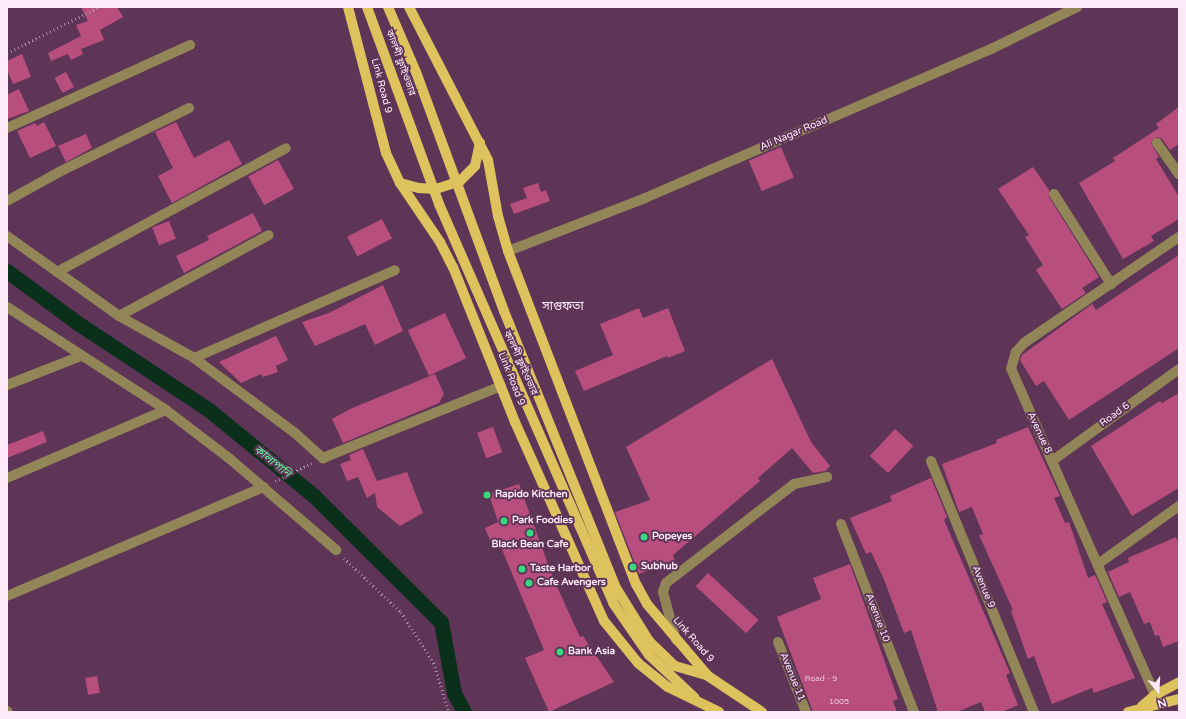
<!DOCTYPE html>
<meta charset="utf-8">
<style>
body{margin:0}
#map{position:relative;width:1186px;height:719px;overflow:hidden;background:#5e3556;font-family:"Varela Round","Noto Sans Bengali",sans-serif}
div>[style]{position:absolute}
[style*='--x']{left:calc(var(--x)*1px);top:calc(var(--y)*1px);width:calc(var(--w)*1px);rotate:calc(var(--a)*1deg)}
.canal>*{height:15px;margin:-7.5px;padding:0 7.5px;transform-origin:7.5px;border-radius:7.5px;background:#0a2f1a}
.building>*{inset:0;background:#b84e7e;transform-origin:0 0}
.path>*{height:2.5px;margin-top:-1.25px;transform-origin:0;background:repeating-linear-gradient(90deg,#ac8da6 0 1px,transparent 0 4px)}
.minor>*{height:10px;margin:-5px;padding:0 5px;transform-origin:5px;border-radius:5px;background:#928557}
.major>*{height:10px;margin:-5px;padding:0 5px;transform-origin:5px;border-radius:5px;background:#ddc25d}
.dots>*{width:11px;height:11px;translate:-50% -50%;box-sizing:border-box;border:2px solid #5e3556;border-radius:50%}
span{translate:-50% -50%;white-space:nowrap;text-align:center;line-height:1.15;-webkit-text-stroke:4px #5e3556;paint-order:stroke}
.number-label{font-size:8px;color:#edc3db}
.number-label span{-webkit-text-stroke-width:0}
.street-label{font-size:10px;color:#ffeafa}
.poi-label{font-size:10px;color:#ffeafa;font-weight:700}
.left{translate:0 -50%;text-align:left}
.water-label{font-size:11px;color:#64f7a0;font-style:italic}
.quarter-label{font-size:12px;color:#ffeafa}
.frame{position:absolute;inset:0;border:8px solid #ffeafa;pointer-events:none}
.north{position:absolute;left:1138px;top:671px;width:40px;height:40px;-webkit-text-stroke:3px #5e3556;paint-order:stroke;rotate:162deg;font-size:11px;font-weight:700;line-height:16px;text-align:center;color:#ffeafa}
.north::after{content:'';display:block;margin:auto;width:14px;height:18px;background:#ffeafa;clip-path:polygon(50% 0,100% 100%,50% 72%,0 100%)}
</style>
<div id="map">
<div class="canal">
<i style="--x:7;--y:271;--w:89;--a:36.4"></i>
<i style="--x:79;--y:324;--w:156;--a:33.5"></i>
<i style="--x:209;--y:410;--w:136;--a:39.3"></i>
<i style="--x:314;--y:496;--w:179;--a:44.8"></i>
<i style="--x:441;--y:622;--w:72;--a:79.6"></i>
<i style="--x:454;--y:693;--w:21;--a:62"></i>
</div>
<div class="building">
<i style="clip-path:polygon(81px 7px,117px 7px,123px 17px,100px 30px,104px 40px,81px 49px,83px 54px,71px 60px,68px 54px,51px 61px,48px 53px,81px 36px,76px 25px,88px 21px)"></i>
<i style="clip-path:polygon(22px 54px,31px 77px,13px 84px,7px 70px,7px 61px)"></i>
<i style="left:66px;top:72px;width:17px;height:13px;rotate:62deg"></i>
<i style="clip-path:polygon(19px 89px,29px 111px,7px 119px,7px 95px)"></i>
<i style="clip-path:polygon(1179px 107px,1179px 144px,1170px 150px,1162px 139px,1157px 137px,1151px 143px,1159px 157px,1156px 159px,1179px 197px,1179px 219px,1151px 236px,1154px 241px,1123px 259px,1079px 183px,1115px 161px,1113px 158px,1159px 128px,1156px 124px)"></i>
<i style="clip-path:polygon(44px 122px,56px 146px,30px 158px,17px 131px,35px 123px,37px 126px)"></i>
<i style="clip-path:polygon(176px 122px,194px 158px,229px 140px,242px 164px,172px 203px,158px 176px,173px 168px,155px 132px)"></i>
<i style="clip-path:polygon(86px 134px,92px 148px,66px 162px,58px 146px)"></i>
<i style="left:781px;top:147px;width:33px;height:35px;rotate:67deg"></i>
<i style="left:278px;top:160px;width:33px;height:34px;rotate:61deg"></i>
<i style="clip-path:polygon(1033px 167px,1049px 190px,1049px 197px,1099px 277px,1082px 288px,1086px 293px,1062px 309px,1036px 270px,1043px 265px,1025px 237px,1029px 235px,998px 189px)"></i>
<i style="clip-path:polygon(538px 183px,541px 192px,546px 190px,550px 201px,514px 214px,510px 204px,527px 198px,523px 188px)"></i>
<i style="clip-path:polygon(253px 213px,262px 231px,184px 273px,176px 256px,209px 240px,207px 236px)"></i>
<i style="left:382px;top:219px;width:22px;height:39px;rotate:63deg"></i>
<i style="left:169px;top:221px;width:19px;height:18px;rotate:69deg"></i>
<i style="clip-path:polygon(1179px 255px,1179px 348px,1069px 420px,1044px 381px,1036px 386px,1020px 360px,1022px 355px,1092px 304px,1096px 310px)"></i>
<i style="clip-path:polygon(383px 285px,403px 331px,375px 345px,365px 324px,315px 346px,302px 322px,329px 313px)"></i>
<i style="clip-path:polygon(639px 308px,643px 318px,668px 308px,685px 351px,668px 358px,667px 356px,584px 391px,575px 371px,613px 355px,600px 324px)"></i>
<i style="left:445px;top:313px;width:50px;height:41px;rotate:65deg"></i>
<i style="clip-path:polygon(276px 336px,288px 360px,276px 366px,278px 372px,263px 377px,261px 374px,241px 383px,219px 362px)"></i>
<i style="clip-path:polygon(772px 359px,811px 442px,830px 466px,825px 471px,813px 473px,792px 448px,758px 478px,760px 481px,673px 555px,675px 561px,639px 574px,615px 512px,650px 500px,626px 447px)"></i>
<i style="clip-path:polygon(435px 374px,444px 394px,439px 403px,343px 443px,332px 419px,350px 409px)"></i>
<i style="clip-path:polygon(1179px 393px,1179px 488px,1132px 516px,1091px 446px,1160px 401px,1162px 403px)"></i>
<i style="left:493px;top:427px;width:27px;height:17px;rotate:70deg"></i>
<i style="clip-path:polygon(1028px 427px,1060px 496px,1054px 498px,1065px 523px,1069px 522px,1088px 578px,1095px 575px,1096px 577px,1107px 602px,1102px 604px,1135px 678px,1094px 693px,1092px 688px,1052px 704px,1034px 656px,1028px 659px,1011px 611px,1013px 610px,979px 535px,983px 534px,972px 507px,959px 512px,942px 464px,997px 443px,996px 440px)"></i>
<i style="left:895px;top:429px;width:25px;height:37px;rotate:43deg"></i>
<i style="clip-path:polygon(43px 431px,47px 442px,7px 458px,7px 445px)"></i>
<i style="clip-path:polygon(363px 449px,377px 481px,407px 472px,423px 513px,400px 526px,377px 507px,375px 493px,367px 498px,358px 477px,347px 481px,340px 464px,351px 460px,349px 455px)"></i>
<i style="clip-path:polygon(931px 478px,947px 517px,944px 520px,1010px 673px,1006px 675px,1018px 705px,1002px 712px,985px 712px,981px 702px,957px 712px,938px 712px,911px 630px,904px 633px,883px 577px,871px 552px,866px 554px,850px 518px,892px 501px,890px 496px)"></i>
<i style="clip-path:polygon(519px 484px,553px 578px,580px 637px,583px 636px,614px 682px,549px 712px,525px 658px,544px 650px,498px 540px,491px 543px,485px 528px,498px 522px,489px 494px)"></i>
<i style="clip-path:polygon(1176px 537px,1179px 544px,1179px 641px,1163px 647px,1159px 635px,1155px 636px,1150px 622px,1144px 624px,1130px 592px,1119px 597px,1108px 572px,1129px 562px,1128px 558px)"></i>
<i style="clip-path:polygon(850px 564px,898px 699px,893px 701px,897px 712px,813px 712px,777px 617px,821px 599px,813px 578px)"></i>
<i style="left:708px;top:573px;width:69px;height:18px;rotate:43deg"></i>
<i style="left:97px;top:676px;width:17px;height:12px;rotate:80deg"></i>
</div>
<div class="path">
<i style="--x:7;--y:53;--w:103;--a:-26.6"></i>
<i style="--x:275;--y:481;--w:41;--a:-25.9"></i>
<i style="--x:344;--y:558;--w:79;--a:43.5"></i>
<i style="--x:401;--y:612;--w:61;--a:57.1"></i>
<i style="--x:434;--y:663;--w:51;--a:73"></i>
</div>
<div class="minor">
<i style="--x:7;--y:128;--w:201;--a:-24.4"></i>
<i style="--x:1157;--y:143;--w:39;--a:55"></i>
<i style="--x:1054;--y:194;--w:107;--a:57.7"></i>
<i style="--x:7;--y:201;--w:60;--a:-29.1"></i>
<i style="--x:59;--y:172;--w:145;--a:-26.2"></i>
<i style="--x:7;--y:236;--w:138;--a:35.5"></i>
<i style="--x:119;--y:316;--w:86;--a:29.2"></i>
<i style="--x:194;--y:358;--w:126;--a:36.6"></i>
<i style="--x:295;--y:433;--w:38;--a:42"></i>
<i style="--x:323;--y:458;--w:192;--a:-22"></i>
<i style="--x:508;--y:251;--w:147;--a:-21.1"></i>
<i style="--x:645;--y:198;--w:377;--a:-23.3"></i>
<i style="--x:991;--y:49;--w:96;--a:-26"></i>
<i style="--x:57;--y:272;--w:260;--a:-28.4"></i>
<i style="--x:7;--y:307;--w:189;--a:32.9"></i>
<i style="--x:166;--y:410;--w:81;--a:37.4"></i>
<i style="--x:230;--y:459;--w:140;--a:40.6"></i>
<i style="--x:119;--y:316;--w:170;--a:-28.4"></i>
<i style="--x:194;--y:358;--w:219;--a:-23.6"></i>
<i style="--x:7;--y:385;--w:79;--a:-21.4"></i>
<i style="--x:931;--y:461;--w:271;--a:67.7"></i>
<i style="--x:1052;--y:461;--w:157;--a:-35.9"></i>
<i style="--x:7;--y:478;--w:173;--a:-23.2"></i>
<i style="--x:841;--y:524;--w:202;--a:68.8"></i>
<i style="--x:1098;--y:564;--w:100;--a:-35.6"></i>
<i style="--x:7;--y:596;--w:279;--a:-23"></i>
<i style="--x:676;--y:640;--w:50;--a:-105.2"></i>
<i style="--x:663;--y:592;--w:9;--a:-72"></i>
<i style="--x:666;--y:583;--w:162;--a:-37.7"></i>
<i style="--x:794;--y:484;--w:34;--a:-12"></i>
<i style="--x:778;--y:642;--w:75;--a:68.2"></i>
<i style="--x:1155;--y:695;--w:356;--a:-113.8"></i>
<i style="--x:1011;--y:369;--w:18;--a:-74"></i>
<i style="--x:1016;--y:352;--w:12;--a:-48"></i>
<i style="--x:1024;--y:343;--w:188;--a:-34.4"></i>
<i style="--x:7;--y:711;--w:1;--a:45"></i>
</div>
<div class="major">
<i style="--x:348;--y:7;--w:151;--a:75.4"></i>
<i style="--x:386;--y:153;--w:33;--a:65"></i>
<i style="--x:400;--y:183;--w:71;--a:55.9"></i>
<i style="--x:440;--y:242;--w:28;--a:63"></i>
<i style="--x:453;--y:267;--w:167;--a:68.2"></i>
<i style="--x:515;--y:422;--w:218;--a:65.9"></i>
<i style="--x:604;--y:621;--w:54;--a:51"></i>
<i style="--x:638;--y:663;--w:38;--a:39"></i>
<i style="--x:668;--y:687;--w:57;--a:26.1"></i>
<i style="--x:367;--y:7;--w:210;--a:69.9"></i>
<i style="--x:439;--y:204;--w:435;--a:66.4"></i>
<i style="--x:613;--y:603;--w:63;--a:55.3"></i>
<i style="--x:649;--y:655;--w:62;--a:43"></i>
<i style="--x:388;--y:7;--w:71;--a:66.7"></i>
<i style="--x:416;--y:72;--w:255;--a:69.8"></i>
<i style="--x:504;--y:311;--w:299;--a:68"></i>
<i style="--x:616;--y:588;--w:62;--a:58.1"></i>
<i style="--x:649;--y:641;--w:36;--a:44"></i>
<i style="--x:675;--y:666;--w:33;--a:16"></i>
<i style="--x:409;--y:7;--w:172;--a:62.7"></i>
<i style="--x:488;--y:160;--w:57;--a:79.9"></i>
<i style="--x:498;--y:216;--w:36;--a:74"></i>
<i style="--x:508;--y:251;--w:357;--a:69"></i>
<i style="--x:636;--y:584;--w:23;--a:61"></i>
<i style="--x:647;--y:604;--w:94;--a:49.7"></i>
<i style="--x:708;--y:676;--w:65;--a:33.7"></i>
<i style="--x:400;--y:183;--w:20;--a:15"></i>
<i style="--x:419;--y:188;--w:17;--a:3"></i>
<i style="--x:436;--y:189;--w:25;--a:-18"></i>
<i style="--x:460;--y:181;--w:21;--a:-45"></i>
<i style="--x:475;--y:166;--w:24;--a:-78"></i>
<i style="--x:1142;--y:706;--w:17;--a:-40"></i>
<i style="--x:1155;--y:695;--w:27;--a:-28"></i>
<i style="--x:1128;--y:712;--w:53;--a:-14.3"></i>
</div>
<div class="dots">
<i style="left:487px;top:495px;background:#36d880"></i>
<i style="left:504px;top:521px;background:#36d880"></i>
<i style="left:530px;top:533px;background:#36d880"></i>
<i style="left:644px;top:537px;background:#36d880"></i>
<i style="left:633px;top:567px;background:#36d880"></i>
<i style="left:522px;top:569px;background:#36d880"></i>
<i style="left:529px;top:583px;background:#36d880"></i>
<i style="left:560px;top:652px;background:#36d880"></i>
</div>
<div class="number-label">
<span style="left:821px;top:679px">Road - 9</span>
<span style="left:839px;top:702px">1005</span>
</div>
<div class="street-label">
<span style="left:400px;top:63px;rotate:70deg">কালশী ফ্লাইওভার</span>
<span style="left:381px;top:86px;rotate:75deg">Link Road 9</span>
<span style="left:794px;top:134px;rotate:-23deg">Ali Nagar Road</span>
<span style="left:520px;top:363px;rotate:66deg">কালশী ফ্লাইওভার</span>
<span style="left:511px;top:379px;rotate:68deg">Link Road 9</span>
<span style="left:1115px;top:415px;rotate:-36deg">Road 6</span>
<span style="left:1039px;top:433px;rotate:65deg">Avenue 8</span>
<span style="left:983px;top:587px;rotate:68deg">Avenue 9</span>
<span style="left:877px;top:618px;rotate:69deg">Avenue 10</span>
<span style="left:693px;top:640px;rotate:49deg">Link Road 9</span>
<span style="left:792px;top:677px;rotate:68deg">Avenue 11</span>
</div>
<div class="poi-label">
<span class="left" style="left:495px;top:495px">Rapido Kitchen</span>
<span class="left" style="left:512px;top:521px">Park Foodies</span>
<span class="left" style="left:652px;top:537px">Popeyes</span>
<span style="left:530px;top:545px">Black Bean Cafe</span>
<span class="left" style="left:641px;top:567px">Subhub</span>
<span class="left" style="left:530px;top:569px">Taste Harbor</span>
<span class="left" style="left:537px;top:583px">Cafe Avengers</span>
<span class="left" style="left:568px;top:652px">Bank Asia</span>
</div>
<div class="water-label">
<span style="left:272px;top:462px;rotate:39deg">কালাপানি</span>
</div>
<div class="quarter-label">
<span style="left:563px;top:307px">সাগুফতা</span>
</div>
<div class="frame"></div>
<div class="north">N</div>
</div>
